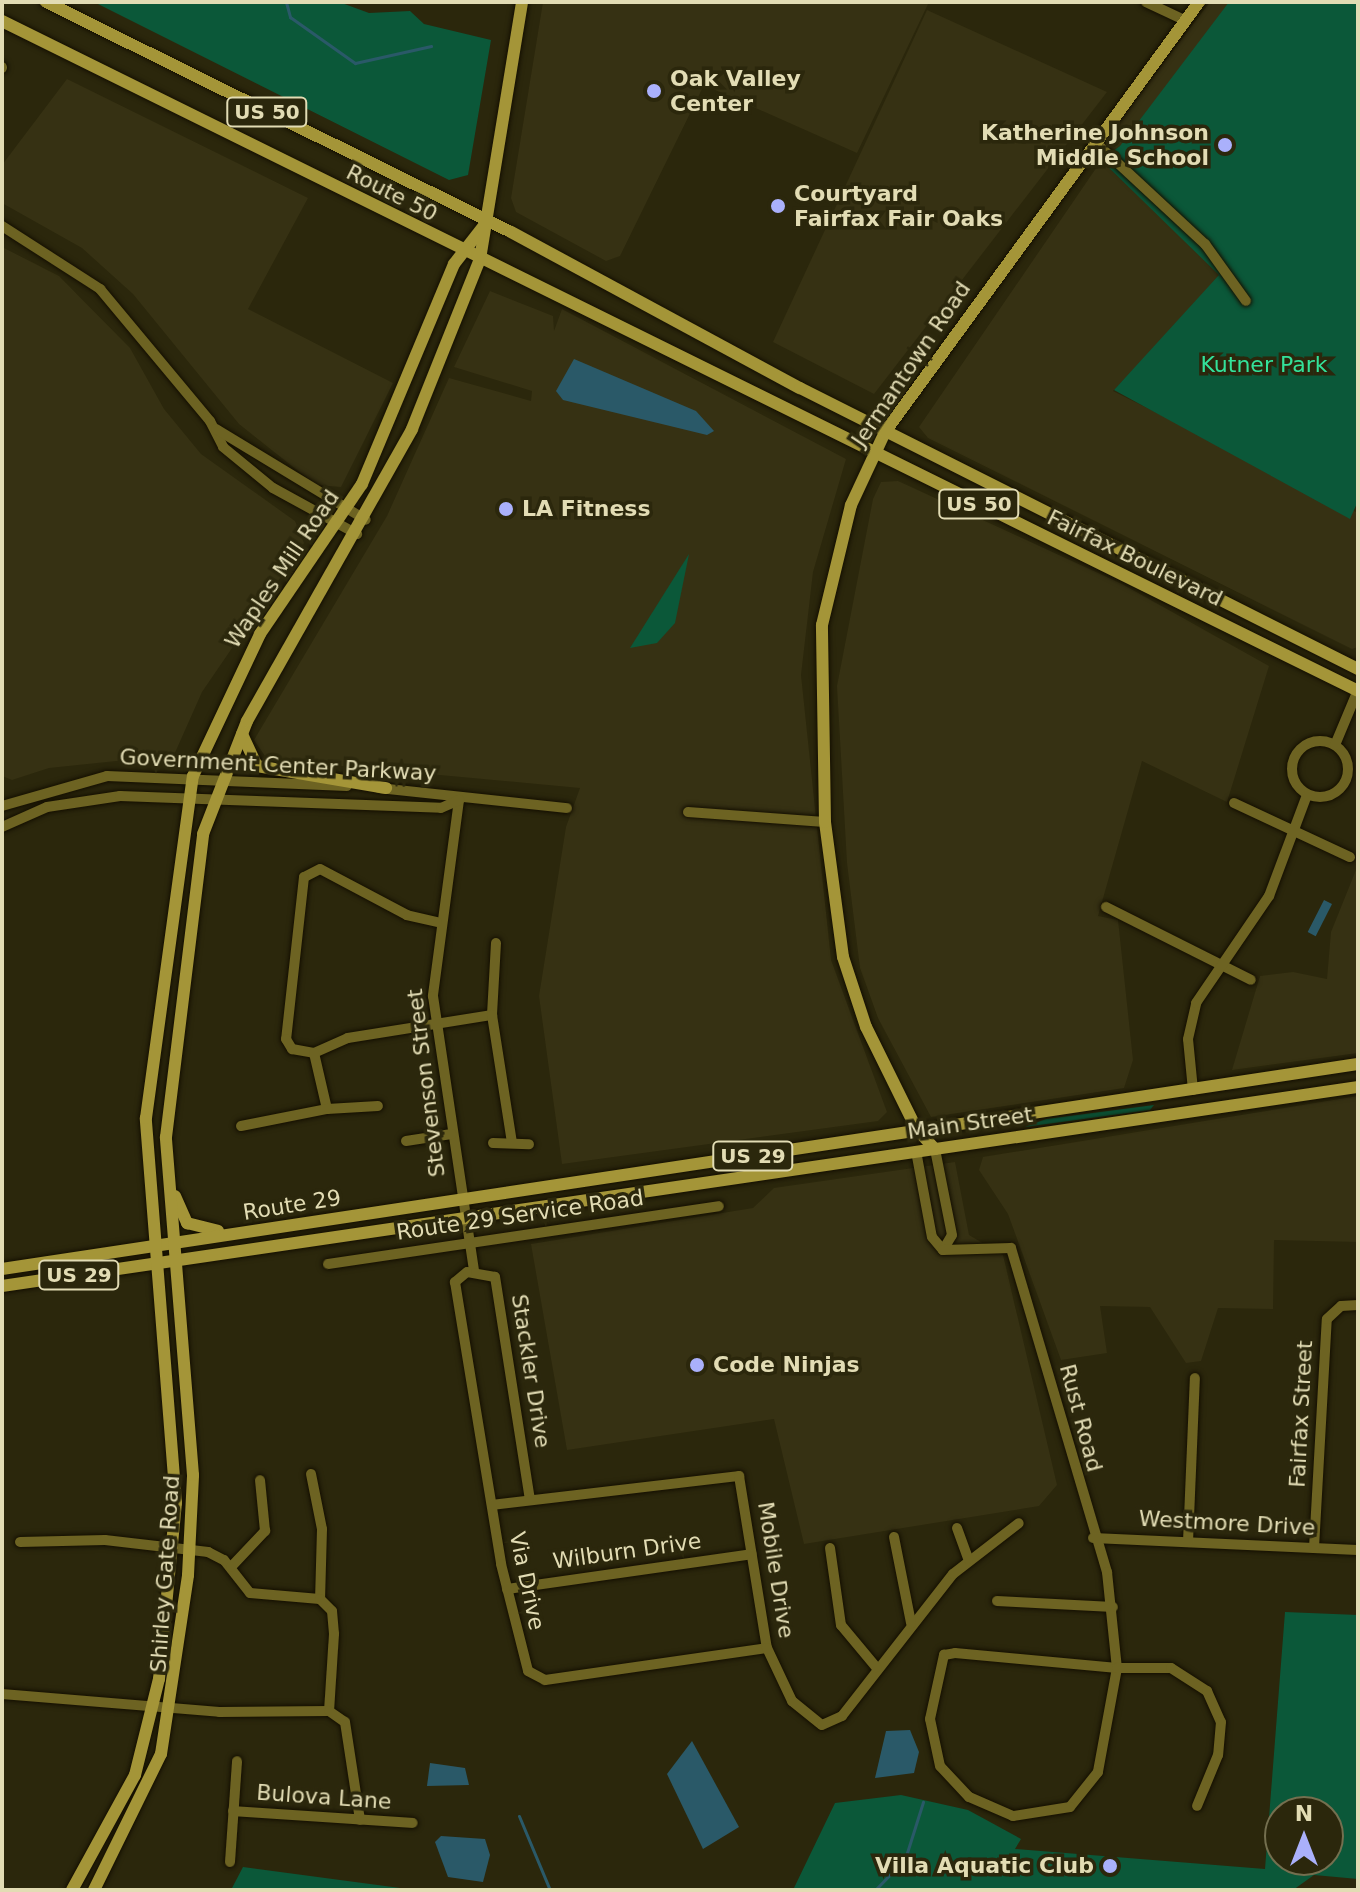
<!DOCTYPE html>
<style>
body{margin:0}
#map{position:relative;width:1360px;height:1892px;overflow:hidden;background:#2b270c;font-family:"DejaVu Sans",sans-serif}
div>[style]{position:absolute}
[style*='--x']{left:calc(var(--x)*1px);top:calc(var(--y)*1px);width:calc(var(--w)*1px);rotate:calc(var(--a)*1deg)}
.built>*{inset:0;background:#363113}
.green>*{inset:0;background:#0b5839}
.water>*{inset:0;background:#2a5968;transform-origin:0 0}
.stream>*{height:3px;margin:-1.5px;padding:0 1.5px;transform-origin:1.5px;border-radius:1.5px;background:#2a5968}
.roads{filter:drop-shadow(0 0 2px #140f00) drop-shadow(0 0 2px #140f00)}
.minor>*{height:10px;margin:-5px;padding:0 5px;transform-origin:5px;border-radius:5px;background:#6d6322}
.minor>.ring{margin:-5px;padding:0;box-sizing:content-box;background:none;border:10px solid #6d6322;border-radius:50%}
.major>*{height:12px;margin:-6px;padding:0 6px;transform-origin:6px;border-radius:6px;background:#a49538}
.dots>*{width:22px;height:22px;translate:-50% -50%;box-sizing:border-box;border:4px solid #2b270c;border-radius:50%}
span{translate:-50% -50%;white-space:nowrap;text-align:center;line-height:1.15;-webkit-text-stroke:7px #2b270c;paint-order:stroke}
.shield-label span{padding:2px 6px;background:#2b270c;border:2px solid;border-radius:6px;-webkit-text-stroke-width:0}
.shield-label{font-size:20px;color:#e2dcb4;font-weight:700}
.poi-label{font-size:22px;color:#e2dcb4;font-weight:700}
.left{translate:0 -50%;text-align:left}
.right{translate:-100% -50%;text-align:right}
.street-label{font-size:22px;color:#e2dcb4}
.park-label{font-size:22px;color:#33e29a}
.frame{position:absolute;inset:0;border:4px solid #e2dcb4;pointer-events:none}
.north{position:absolute;left:1264px;top:1796px;width:80px;height:80px;box-sizing:border-box;background:#2b270c;border:2px solid #746f4f;border-radius:50%;rotate:0deg;font-size:22px;font-weight:700;line-height:32px;text-align:center;color:#e2dcb4}
.north::after{content:'';display:block;margin:auto;width:28px;height:36px;background:#aab0fb;clip-path:polygon(50% 0,100% 100%,50% 72%,0 100%)}
</style>
<div id="map">
<div class="built">
<i style="clip-path:polygon(543px 2px,929px 2px,857px 153px,704px 85px,620px 256px,606px 261px,516px 212px,511px 198px)"></i>
<i style="clip-path:polygon(1210px 2px,1358px 2px,1358px 137px,1113px 391px,1358px 513px,1358px 647px,1352px 649px,928px 438px,919px 427px,1101px 161px,1094px 154px)"></i>
<i style="clip-path:polygon(927px 10px,1107px 92px,874px 394px,773px 342px)"></i>
<i style="clip-path:polygon(67px 79px,308px 198px,248px 309px,393px 383px,341px 487px,316px 485px,239px 424px,133px 294px,82px 248px,2px 203px,2px 165px)"></i>
<i style="clip-path:polygon(2px 247px,59px 276px,130px 348px,164px 409px,201px 454px,295px 521px,304px 543px,202px 692px,174px 755px,49px 768px,12px 780px,2px 776px)"></i>
<i style="clip-path:polygon(490px 291px,553px 316px,554px 331px,562px 309px,846px 459px,813px 572px,801px 675px,831px 960px,887px 1112px,878px 1121px,562px 1164px,539px 996px,566px 827px,580px 788px,267px 759px,254px 740px,387px 516px,449px 378px,531px 401px,532px 391px,454px 367px)"></i>
<i style="clip-path:polygon(898px 481px,1122px 584px,1269px 666px,1227px 802px,1142px 761px,1098px 916px,1118px 920px,1133px 1060px,1124px 1088px,931px 1117px,878px 1018px,860px 968px,847px 863px,837px 686px,873px 499px,881px 482px)"></i>
<i style="clip-path:polygon(1358px 865px,1358px 1053px,1232px 1070px,1260px 976px,1293px 972px,1327px 979px,1331px 932px)"></i>
<i style="clip-path:polygon(1358px 1096px,1358px 1242px,1274px 1240px,1273px 1309px,1218px 1308px,1201px 1361px,1186px 1363px,1150px 1307px,1100px 1306px,1107px 1353px,1061px 1360px,1008px 1214px,979px 1170px,983px 1157px)"></i>
<i style="clip-path:polygon(955px 1162px,969px 1235px,1003px 1255px,1057px 1485px,1039px 1506px,804px 1544px,774px 1419px,567px 1450px,531px 1244px,753px 1208px,774px 1188px)"></i>
</div>
<div class="green">
<i style="clip-path:polygon(94px 2px,339px 2px,369px 13px,410px 11px,424px 24px,491px 40px,468px 175px,449px 180px)"></i>
<i style="clip-path:polygon(1229px 2px,1358px 2px,1358px 501px,1350px 519px,1114px 390px,1219px 275px,1101px 160px,1120px 146px)"></i>
<i style="clip-path:polygon(689px 554px,675px 623px,657px 643px,630px 648px)"></i>
<i style="clip-path:polygon(1154px 1105px,1150px 1110px,1025px 1127px,1046px 1119px)"></i>
<i style="clip-path:polygon(evenodd,1285px 1612px,1358px 1615px,1358px 1879px,1314px 1875px,1293px 1890px,793px 1890px,835px 1803px,901px 1795px,968px 1810px,1021px 1839px,1015px 1849px,1265px 1869px,1285px 1612px,1280px 1812px,1328px 1812px,1328px 1860px,1280px 1860px,1280px 1812px)"></i>
<i style="clip-path:polygon(243px 1867px,415px 1890px,231px 1890px)"></i>
</div>
<div class="water">
<i style="clip-path:polygon(574px 359px,696px 411px,714px 431px,707px 435px,563px 400px,556px 391px)"></i>
<i style="left:1324px;top:900px;width:9px;height:36px;rotate:27deg"></i>
<i style="clip-path:polygon(910px 1730px,919px 1752px,914px 1773px,875px 1778px,886px 1731px)"></i>
<i style="clip-path:polygon(692px 1741px,739px 1827px,703px 1849px,667px 1774px)"></i>
<i style="clip-path:polygon(430px 1763px,465px 1768px,469px 1785px,427px 1786px)"></i>
<i style="clip-path:polygon(441px 1836px,485px 1839px,490px 1855px,483px 1882px,448px 1877px,435px 1842px)"></i>
</div>
<div class="stream">
<i style="--x:286;--y:2;--w:16;--a:75"></i>
<i style="--x:290;--y:17;--w:80;--a:35.3"></i>
<i style="--x:355;--y:63;--w:78;--a:-12.6"></i>
<i style="--x:519;--y:1816;--w:80;--a:67.3"></i>
<i style="--x:875;--y:1890;--w:43;--a:-45.9"></i>
<i style="--x:905;--y:1859;--w:60;--a:-72.5"></i>
</div>
<div class="roads">
<div class="minor">
<i style="--x:1146;--y:2;--w:42;--a:25.3"></i>
<i style="--x:2;--y:68;--w:1;--a:-90"></i>
<i style="--x:1093;--y:140;--w:153;--a:42.9"></i>
<i style="--x:1205;--y:244;--w:70;--a:54.3"></i>
<i style="--x:2;--y:226;--w:117;--a:32.7"></i>
<i style="--x:100;--y:289;--w:172;--a:50.2"></i>
<i style="--x:210;--y:421;--w:29;--a:63"></i>
<i style="--x:223;--y:447;--w:65;--a:39.4"></i>
<i style="--x:273;--y:488;--w:96;--a:28.7"></i>
<i style="--x:216;--y:429;--w:175;--a:31.2"></i>
<i class="ring" style="left:1292px;top:741px;width:46px;height:46px"></i>
<i style="--x:1335;--y:745;--w:60;--a:-67.3"></i>
<i style="--x:379;--y:788;--w:189;--a:6.1"></i>
<i style="--x:459;--y:800;--w:198;--a:97.6"></i>
<i style="--x:433;--y:996;--w:277;--a:81.5"></i>
<i style="--x:1234;--y:803;--w:128;--a:25"></i>
<i style="--x:2;--y:806;--w:109;--a:-15.9"></i>
<i style="--x:107;--y:776;--w:240;--a:2.4"></i>
<i style="--x:688;--y:812;--w:137;--a:4.2"></i>
<i style="--x:2;--y:827;--w:49;--a:-24"></i>
<i style="--x:47;--y:807;--w:74;--a:-8.6"></i>
<i style="--x:120;--y:796;--w:321;--a:2.1"></i>
<i style="--x:441;--y:808;--w:20;--a:-24"></i>
<i style="--x:1106;--y:907;--w:162;--a:26.7"></i>
<i style="--x:437;--y:922;--w:31;--a:-167"></i>
<i style="--x:407;--y:915;--w:98;--a:-152.1"></i>
<i style="--x:320;--y:869;--w:18;--a:153"></i>
<i style="--x:304;--y:877;--w:163;--a:96.3"></i>
<i style="--x:286;--y:1039;--w:12;--a:59"></i>
<i style="--x:292;--y:1049;--w:22;--a:10"></i>
<i style="--x:314;--y:1053;--w:37;--a:-24"></i>
<i style="--x:348;--y:1038;--w:146;--a:-9.1"></i>
<i style="--x:496;--y:943;--w:72;--a:93.2"></i>
<i style="--x:492;--y:1015;--w:129;--a:81.1"></i>
<i style="--x:314;--y:1053;--w:57;--a:76.9"></i>
<i style="--x:327;--y:1109;--w:51;--a:-3.4"></i>
<i style="--x:1193;--y:1090;--w:51;--a:-95.6"></i>
<i style="--x:1188;--y:1039;--w:37;--a:-77"></i>
<i style="--x:1196;--y:1003;--w:130;--a:-55.7"></i>
<i style="--x:1269;--y:896;--w:108;--a:-69.4"></i>
<i style="--x:241;--y:1126;--w:88;--a:-11.2"></i>
<i style="--x:406;--y:1141;--w:46;--a:-8.8"></i>
<i style="--x:493;--y:1143;--w:36;--a:2"></i>
<i style="--x:916;--y:1151;--w:87;--a:79.5"></i>
<i style="--x:932;--y:1237;--w:17;--a:50"></i>
<i style="--x:943;--y:1250;--w:17;--a:-59"></i>
<i style="--x:952;--y:1235;--w:88;--a:-101.2"></i>
<i style="--x:943;--y:1250;--w:68;--a:-1.7"></i>
<i style="--x:1011;--y:1248;--w:338;--a:73.5"></i>
<i style="--x:1107;--y:1572;--w:97;--a:84.1"></i>
<i style="--x:1117;--y:1668;--w:106;--a:100.4"></i>
<i style="--x:1098;--y:1772;--w:45;--a:128.7"></i>
<i style="--x:1070;--y:1807;--w:58;--a:171"></i>
<i style="--x:1013;--y:1816;--w:48;--a:-156.6"></i>
<i style="--x:969;--y:1797;--w:42;--a:-133.1"></i>
<i style="--x:940;--y:1766;--w:48;--a:-102"></i>
<i style="--x:930;--y:1719;--w:66;--a:-77.7"></i>
<i style="--x:944;--y:1655;--w:11;--a:-10"></i>
<i style="--x:955;--y:1653;--w:163;--a:5.3"></i>
<i style="--x:1117;--y:1668;--w:54;--a:0"></i>
<i style="--x:1171;--y:1668;--w:43;--a:32.6"></i>
<i style="--x:1207;--y:1691;--w:34;--a:66"></i>
<i style="--x:1221;--y:1722;--w:33;--a:95"></i>
<i style="--x:1218;--y:1755;--w:55;--a:112.4"></i>
<i style="--x:328;--y:1264;--w:395;--a:-8.4"></i>
<i style="--x:311;--y:1474;--w:56;--a:78.7"></i>
<i style="--x:322;--y:1529;--w:70;--a:91.6"></i>
<i style="--x:530;--y:1500;--w:226;--a:-98.9"></i>
<i style="--x:495;--y:1277;--w:28;--a:-170"></i>
<i style="--x:467;--y:1272;--w:16;--a:140"></i>
<i style="--x:455;--y:1282;--w:286;--a:80.7"></i>
<i style="--x:501;--y:1564;--w:110;--a:75.8"></i>
<i style="--x:528;--y:1671;--w:19;--a:28"></i>
<i style="--x:545;--y:1680;--w:224;--a:-8.2"></i>
<i style="--x:492;--y:1505;--w:249;--a:-6.7"></i>
<i style="--x:739;--y:1476;--w:174;--a:80.8"></i>
<i style="--x:767;--y:1648;--w:59;--a:64.7"></i>
<i style="--x:792;--y:1701;--w:38;--a:39"></i>
<i style="--x:822;--y:1725;--w:22;--a:-24"></i>
<i style="--x:842;--y:1716;--w:180;--a:-52"></i>
<i style="--x:953;--y:1574;--w:83;--a:-37.7"></i>
<i style="--x:957;--y:1528;--w:33;--a:70"></i>
<i style="--x:894;--y:1537;--w:88;--a:78.8"></i>
<i style="--x:1093;--y:1538;--w:265;--a:2.6"></i>
<i style="--x:20;--y:1542;--w:85;--a:-1.3"></i>
<i style="--x:105;--y:1540;--w:104;--a:6.6"></i>
<i style="--x:208;--y:1552;--w:18;--a:27"></i>
<i style="--x:224;--y:1560;--w:42;--a:51.8"></i>
<i style="--x:250;--y:1593;--w:70;--a:4.9"></i>
<i style="--x:1188;--y:1542;--w:164;--a:-87.6"></i>
<i style="--x:830;--y:1548;--w:78;--a:81.9"></i>
<i style="--x:841;--y:1625;--w:55;--a:50.2"></i>
<i style="--x:1314;--y:1548;--w:229;--a:-86.8"></i>
<i style="--x:1327;--y:1319;--w:19;--a:-43"></i>
<i style="--x:1341;--y:1306;--w:17;--a:-3"></i>
<i style="--x:231;--y:1567;--w:50;--a:-46.6"></i>
<i style="--x:265;--y:1531;--w:51;--a:-95.6"></i>
<i style="--x:507;--y:1589;--w:247;--a:-8.1"></i>
<i style="--x:320;--y:1599;--w:17;--a:45"></i>
<i style="--x:332;--y:1611;--w:23;--a:85"></i>
<i style="--x:334;--y:1634;--w:77;--a:93.7"></i>
<i style="--x:997;--y:1601;--w:116;--a:3"></i>
<i style="--x:2;--y:1694;--w:218;--a:4.7"></i>
<i style="--x:219;--y:1712;--w:110;--a:-0.5"></i>
<i style="--x:329;--y:1711;--w:19;--a:35"></i>
<i style="--x:345;--y:1722;--w:99;--a:81.3"></i>
<i style="--x:233;--y:1811;--w:180;--a:3.8"></i>
<i style="--x:230;--y:1862;--w:101;--a:-86"></i>
</div>
<div class="major">
<i style="--x:46;--y:2;--w:519;--a:26.32"></i>
<i style="--x:511;--y:232;--w:328;--a:28.4"></i>
<i style="--x:800;--y:388;--w:625;--a:26.73"></i>
<i style="--x:2;--y:21;--w:1512;--a:26.29"></i>
<i style="--x:242;--y:734;--w:35;--a:65"></i>
<i style="--x:257;--y:766;--w:131;--a:9.7"></i>
<i style="--x:935;--y:1149;--w:26;--a:-133"></i>
<i style="--x:917;--y:1130;--w:115;--a:-116.3"></i>
<i style="--x:866;--y:1027;--w:74;--a:-108.2"></i>
<i style="--x:843;--y:957;--w:136;--a:-97.6"></i>
<i style="--x:825;--y:822;--w:197;--a:-90.9"></i>
<i style="--x:822;--y:625;--w:123;--a:-76.4"></i>
<i style="--x:851;--y:505;--w:81;--a:-65"></i>
<i style="--x:885;--y:432;--w:532;--a:-53.86"></i>
<i style="--x:175;--y:1196;--w:30;--a:66"></i>
<i style="--x:187;--y:1223;--w:32;--a:14"></i>
<i style="--x:2;--y:1269;--w:1371;--a:-8.6"></i>
<i style="--x:2;--y:1286;--w:1371;--a:-8.35"></i>
<i style="--x:72;--y:1890;--w:131;--a:-61.3"></i>
<i style="--x:135;--y:1775;--w:99;--a:-76"></i>
<i style="--x:159;--y:1679;--w:177;--a:-84.5"></i>
<i style="--x:176;--y:1503;--w:386;--a:-94.5"></i>
<i style="--x:146;--y:1118;--w:345;--a:-82.2"></i>
<i style="--x:193;--y:776;--w:157;--a:-64.7"></i>
<i style="--x:260;--y:634;--w:181;--a:-55.8"></i>
<i style="--x:362;--y:484;--w:238;--a:-67.3"></i>
<i style="--x:454;--y:264;--w:52;--a:-52"></i>
<i style="--x:94;--y:1890;--w:152;--a:-63.8"></i>
<i style="--x:161;--y:1754;--w:181;--a:-81.4"></i>
<i style="--x:188;--y:1575;--w:100;--a:-87.1"></i>
<i style="--x:193;--y:1475;--w:339;--a:-94.6"></i>
<i style="--x:166;--y:1137;--w:305;--a:-83"></i>
<i style="--x:203;--y:834;--w:121;--a:-68.7"></i>
<i style="--x:247;--y:721;--w:335;--a:-60.5"></i>
<i style="--x:412;--y:429;--w:183;--a:-68.2"></i>
<i style="--x:480;--y:259;--w:260;--a:-80.7"></i>
</div>
</div>
<div class="dots">
<i style="left:654px;top:91px;background:#aab0fb"></i>
<i style="left:1225px;top:145px;background:#aab0fb"></i>
<i style="left:778px;top:206px;background:#aab0fb"></i>
<i style="left:506px;top:509px;background:#aab0fb"></i>
<i style="left:697px;top:1365px;background:#aab0fb"></i>
<i style="left:1110px;top:1866px;background:#aab0fb"></i>
</div>
<div class="shield-label">
<span style="left:267px;top:112px">US 50</span>
<span style="left:979px;top:504px">US 50</span>
<span style="left:753px;top:1156px">US 29</span>
<span style="left:79px;top:1275px">US 29</span>
</div>
<div class="poi-label">
<span class="left" style="left:670px;top:91px">Oak Valley<br>Center</span>
<span class="right" style="left:1209px;top:145px">Katherine Johnson<br>Middle School</span>
<span class="left" style="left:794px;top:206px">Courtyard<br>Fairfax Fair Oaks</span>
<span class="left" style="left:522px;top:509px">LA Fitness</span>
<span class="left" style="left:713px;top:1365px">Code Ninjas</span>
<span class="right" style="left:1094px;top:1866px">Villa Aquatic Club</span>
</div>
<div class="street-label">
<span style="left:392px;top:193px;rotate:27deg">Route 50</span>
<span style="left:911px;top:364px;rotate:-56deg">Jermantown Road</span>
<span style="left:1135px;top:558px;rotate:26deg">Fairfax Boulevard</span>
<span style="left:282px;top:569px;rotate:-56deg">Waples Mill Road</span>
<span style="left:278px;top:765px;rotate:3deg">Government Center Parkway</span>
<span style="left:426px;top:1083px;rotate:-97deg">Stevenson Street</span>
<span style="left:970px;top:1123px;rotate:-8deg">Main Street</span>
<span style="left:292px;top:1205px;rotate:-9deg">Route 29</span>
<span style="left:520px;top:1215px;rotate:-8deg">Route 29 Service Road</span>
<span style="left:531px;top:1371px;rotate:81deg">Stackler Drive</span>
<span style="left:1301px;top:1414px;rotate:-87deg">Fairfax Street</span>
<span style="left:1081px;top:1418px;rotate:75deg">Rust Road</span>
<span style="left:1227px;top:1523px;rotate:3deg">Westmore Drive</span>
<span style="left:627px;top:1551px;rotate:-8deg">Wilburn Drive</span>
<span style="left:776px;top:1570px;rotate:81deg">Mobile Drive</span>
<span style="left:165px;top:1574px;rotate:-86deg">Shirley Gate Road</span>
<span style="left:527px;top:1581px;rotate:78deg">Via Drive</span>
<span style="left:324px;top:1797px;rotate:4deg">Bulova Lane</span>
</div>
<div class="park-label">
<span style="left:1264px;top:365px">Kutner Park</span>
</div>
<div class="frame"></div>
<div class="north">N</div>
</div>
